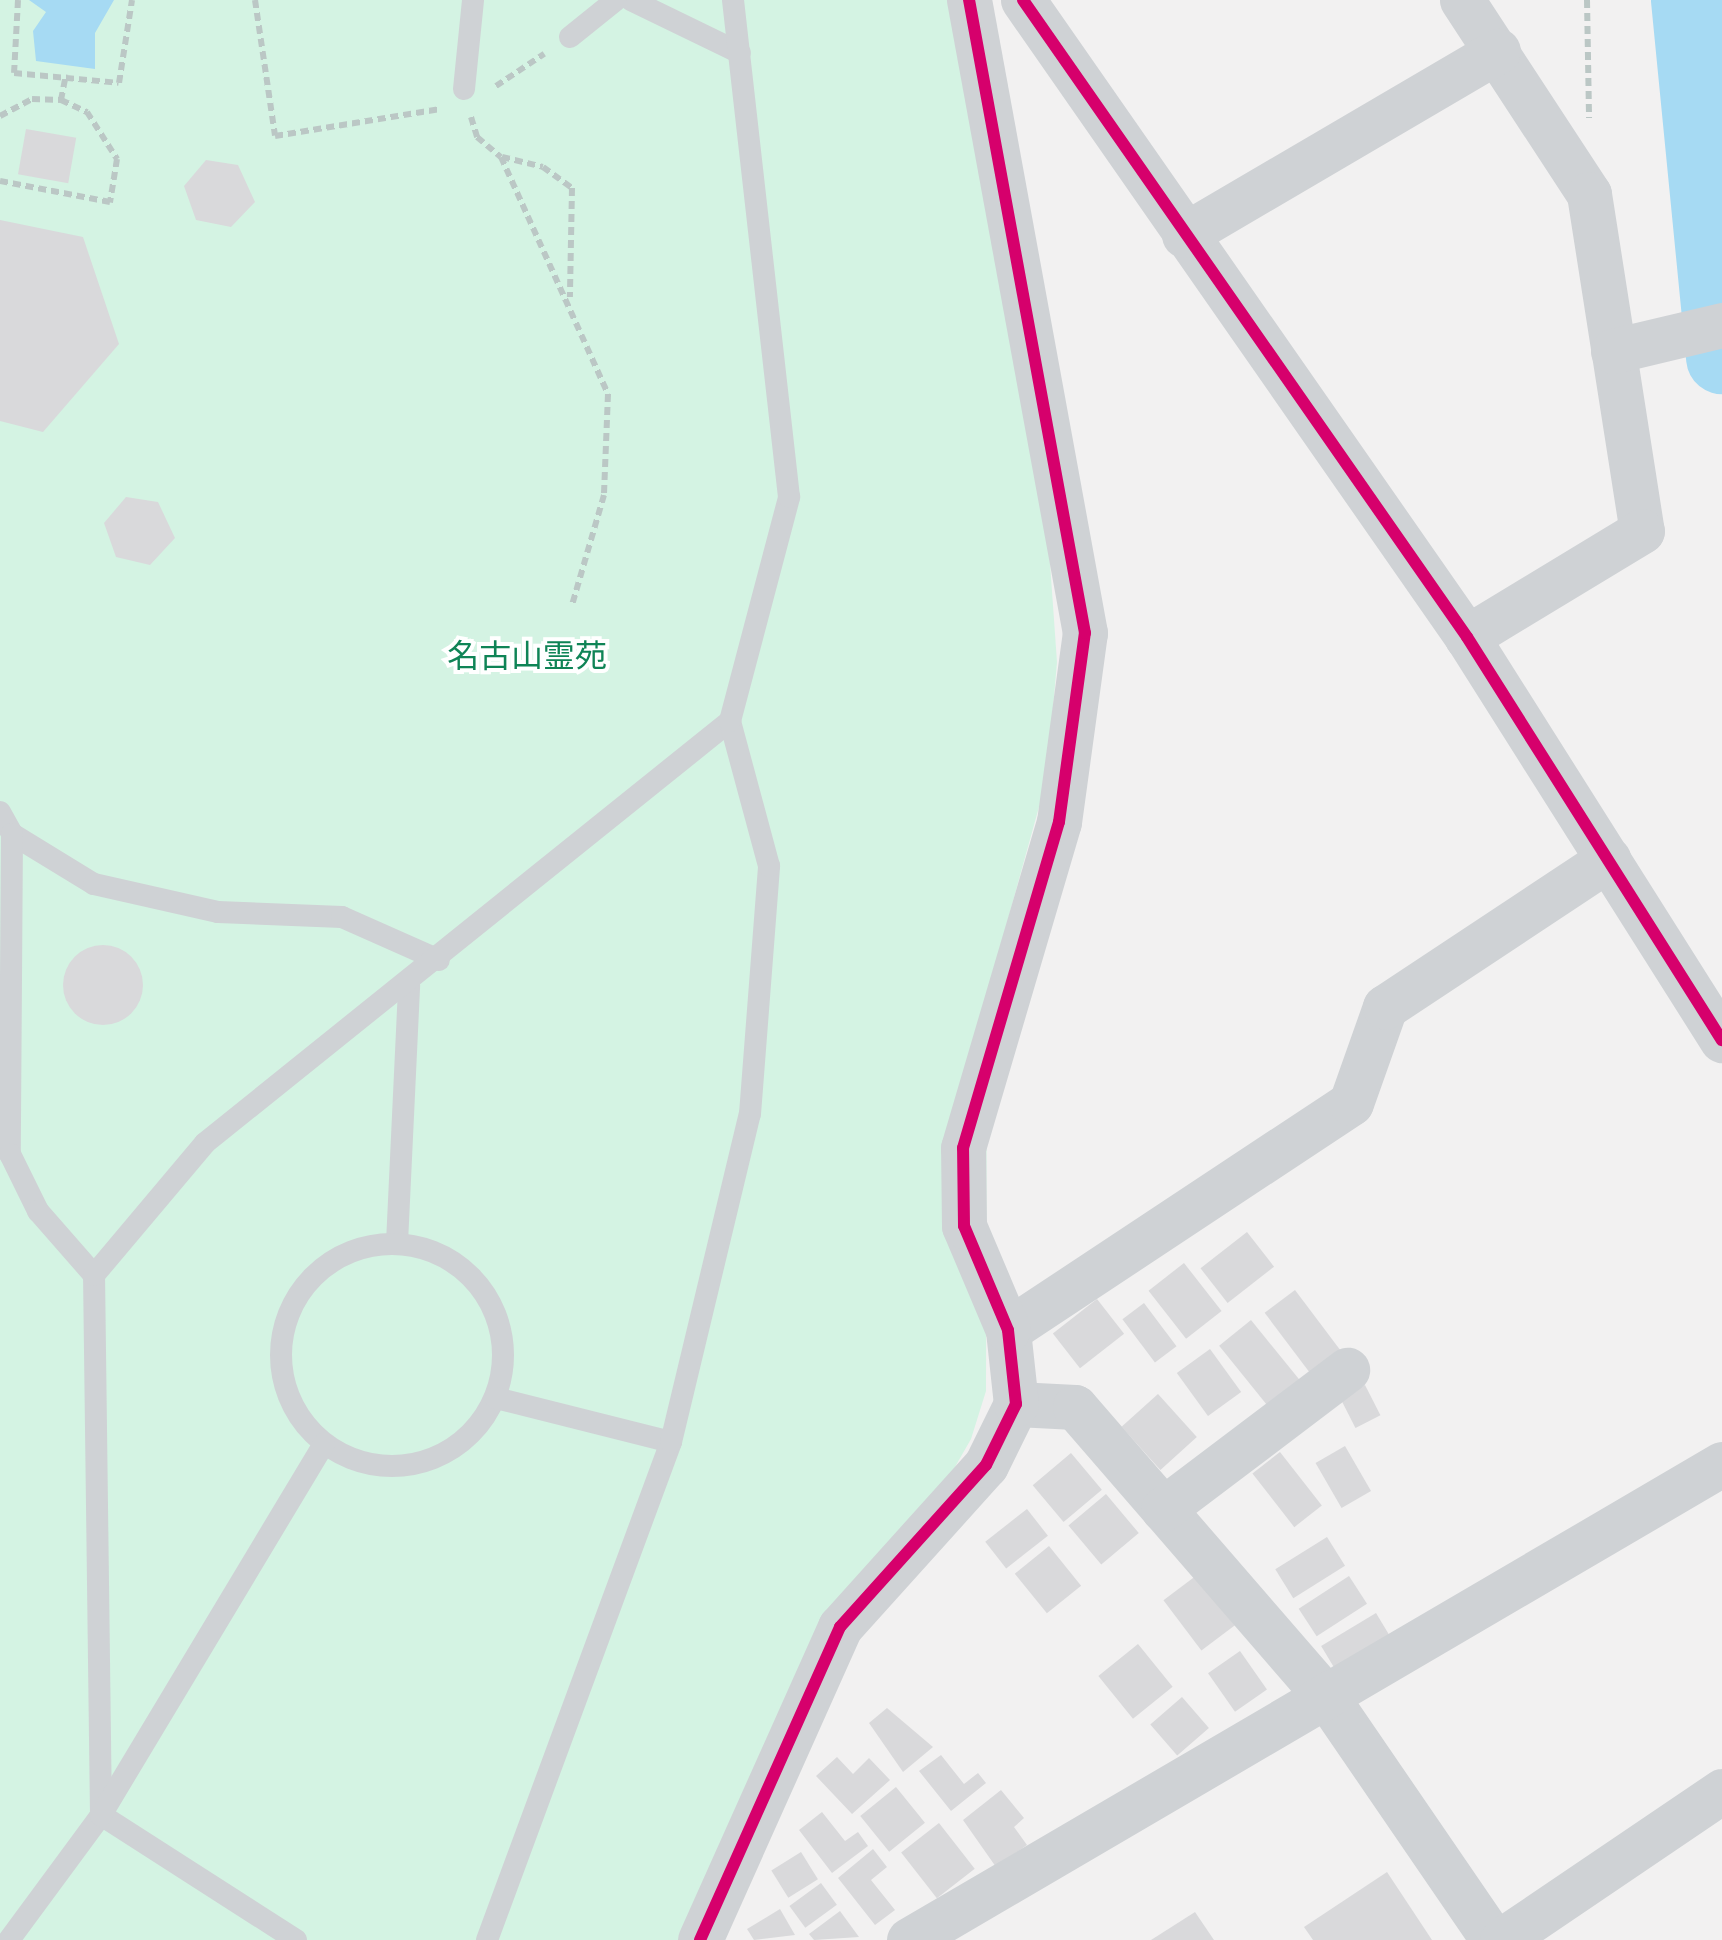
<!DOCTYPE html>
<meta charset="utf-8">
<style>
body{margin:0}
#map{position:relative;width:1722px;height:1940px;overflow:hidden;background:#f2f1f1;font-family:"Space Grotesk","Noto Sans JP",sans-serif}
div>[style]{position:absolute}
[style*='--x']{left:calc(var(--x)*1px);top:calc(var(--y)*1px);width:calc(var(--w)*1px);rotate:calc(var(--a)*1deg)}
.green>*{inset:0;background:#d4f3e3}
.water>*{inset:0;background:#a6daf3}
.river>*{height:72px;margin:-36px;padding:0 36px;transform-origin:36px;border-radius:36px;background:#a6daf3}
.building>*{inset:0;background:#d9d9db;transform-origin:0 0}
.round{border-radius:50%}
.path>*{height:6px;margin-top:-3px;transform-origin:0;background:repeating-linear-gradient(90deg,#bbc7c5 0 8px,transparent 0 13px)}
.lane>*{height:22px;margin:-11px;padding:0 11px;transform-origin:11px;border-radius:11px;background:#cfd2d5}
.lane>.ring{margin:-11px;padding:0;box-sizing:content-box;background:none;border:22px solid #cfd2d5;border-radius:50%}
.street>*{height:45px;margin:-22.5px;padding:0 22.5px;transform-origin:22.5px;border-radius:22.5px;background:#cfd2d5}
.cycleway>*{height:12px;margin:-6px;padding:0 6px;transform-origin:6px;border-radius:6px;background:#d6006c}
span{translate:-50% -50%;white-space:nowrap;text-align:center;line-height:1.15;-webkit-text-stroke:8px #fff;paint-order:stroke}
.park-label{font-size:32px;color:#0f8456}
</style>
<div id="map">
<div class="green">
<i style="clip-path:polygon(0 0,954px 0,1042px 450px,1057px 662px,1047px 778px,987px 995px,986px 1391px,971px 1439px,684px 1940px,0 1940px)"></i>
</div>
<div class="water">
<i style="clip-path:polygon(114px 0,95px 33px,95px 69px,36px 61px,33px 31px,46px 12px,29px 0)"></i>
</div>
<div class="river">
<i style="--x:1687;--y:0;--w:360;--a:84.4"></i>
</div>
<div class="building">
<i style="left:26px;top:129px;width:51px;height:46px;rotate:10deg"></i>
<i style="clip-path:polygon(206px 160px,238px 165px,255px 202px,231px 227px,196px 220px,184px 186px)"></i>
<i style="clip-path:polygon(0 220px,83px 237px,119px 344px,43px 432px,0 421px)"></i>
<i style="clip-path:polygon(126px 497px,158px 502px,175px 538px,150px 565px,116px 557px,104px 523px)"></i>
<i class="round" style="left:63px;top:945px;width:80px;height:80px"></i>
<i style="left:1247px;top:1232px;width:44px;height:59px;rotate:52deg"></i>
<i style="left:1184px;top:1263px;width:61px;height:45px;rotate:52deg"></i>
<i style="left:1295px;top:1290px;width:76px;height:38px;rotate:53deg"></i>
<i style="left:1097px;top:1299px;width:44px;height:56px;rotate:52deg"></i>
<i style="left:1144px;top:1303px;width:54px;height:27px;rotate:53deg"></i>
<i style="left:1251px;top:1320px;width:77px;height:41px;rotate:51deg"></i>
<i style="left:1210px;top:1349px;width:53px;height:41px;rotate:54deg"></i>
<i style="left:1365px;top:1385px;width:34px;height:28px;rotate:63deg"></i>
<i style="left:1158px;top:1394px;width:58px;height:49px;rotate:48deg"></i>
<i style="left:1345px;top:1446px;width:52px;height:34px;rotate:60deg"></i>
<i style="left:1280px;top:1452px;width:68px;height:35px;rotate:52deg"></i>
<i style="left:1071px;top:1453px;width:48px;height:50px;rotate:50deg"></i>
<i style="left:1106px;top:1494px;width:51px;height:49px;rotate:50deg"></i>
<i style="left:1027px;top:1509px;width:34px;height:53px;rotate:52deg"></i>
<i style="left:1327px;top:1537px;width:34px;height:61px;rotate:58deg"></i>
<i style="left:1049px;top:1546px;width:51px;height:44px;rotate:51deg"></i>
<i style="left:1201px;top:1572px;width:63px;height:47px;rotate:53deg"></i>
<i style="left:1349px;top:1576px;width:33px;height:60px;rotate:57deg"></i>
<i style="left:1376px;top:1613px;width:35px;height:64px;rotate:59deg"></i>
<i style="left:1138px;top:1644px;width:55px;height:51px;rotate:51deg"></i>
<i style="left:1240px;top:1651px;width:47px;height:39px;rotate:55deg"></i>
<i style="left:1182px;top:1697px;width:41px;height:42px;rotate:49deg"></i>
<i style="clip-path:polygon(887px 1708px,933px 1747px,903px 1772px,869px 1723px)"></i>
<i style="clip-path:polygon(941px 1755px,964px 1784px,978px 1773px,986px 1783px,951px 1811px,919px 1771px)"></i>
<i style="clip-path:polygon(837px 1757px,853px 1774px,869px 1758px,890px 1780px,852px 1814px,816px 1776px)"></i>
<i style="left:896px;top:1787px;width:46px;height:46px;rotate:51deg"></i>
<i style="clip-path:polygon(1001px 1790px,1024px 1818px,1014px 1827px,1027px 1845px,996px 1867px,963px 1820px)"></i>
<i style="clip-path:polygon(822px 1812px,845px 1841px,858px 1832px,868px 1846px,832px 1873px,799px 1830px)"></i>
<i style="left:939px;top:1823px;width:58px;height:48px;rotate:52deg"></i>
<i style="clip-path:polygon(873px 1849px,887px 1867px,871px 1880px,895px 1910px,875px 1925px,838px 1878px)"></i>
<i style="left:801px;top:1852px;width:32px;height:35px;rotate:58deg"></i>
<i style="clip-path:polygon(1387px 1872px,1432px 1940px,1313px 1940px,1304px 1927px)"></i>
<i style="left:821px;top:1883px;width:27px;height:39px;rotate:54deg"></i>
<i style="clip-path:polygon(780px 1909px,795px 1935px,754px 1940px,747px 1929px)"></i>
<i style="clip-path:polygon(840px 1911px,859px 1937px,814px 1940px,809px 1934px)"></i>
<i style="clip-path:polygon(1195px 1912px,1214px 1940px,1151px 1940px)"></i>
</div>
<div class="path">
<i style="--x:18;--y:0;--w:73;--a:93.1"></i>
<i style="--x:14;--y:73;--w:105;--a:5.4"></i>
<i style="--x:119;--y:83;--w:84;--a:-81.1"></i>
<i style="--x:255;--y:0;--w:137;--a:81.6"></i>
<i style="--x:275;--y:136;--w:166;--a:-9.3"></i>
<i style="--x:1587;--y:0;--w:118;--a:89"></i>
<i style="--x:496;--y:86;--w:58;--a:-33.7"></i>
<i style="--x:61;--y:100;--w:26;--a:-79"></i>
<i style="--x:0;--y:116;--w:36;--a:-28"></i>
<i style="--x:32;--y:99;--w:29;--a:2"></i>
<i style="--x:61;--y:100;--w:29;--a:25"></i>
<i style="--x:87;--y:112;--w:56;--a:57.4"></i>
<i style="--x:117;--y:159;--w:44;--a:99.2"></i>
<i style="--x:110;--y:202;--w:112;--a:-169.2"></i>
<i style="--x:471;--y:117;--w:21;--a:73"></i>
<i style="--x:477;--y:137;--w:31;--a:40"></i>
<i style="--x:501;--y:157;--w:260;--a:65.7"></i>
<i style="--x:608;--y:394;--w:101;--a:92.3"></i>
<i style="--x:604;--y:495;--w:115;--a:106.2"></i>
<i style="--x:502;--y:157;--w:42;--a:13.7"></i>
<i style="--x:543;--y:167;--w:36;--a:36"></i>
<i style="--x:572;--y:188;--w:109;--a:91.1"></i>
</div>
<div class="lane">
<i style="--x:631;--y:0;--w:121;--a:25.9"></i>
<i style="--x:570;--y:37;--w:59;--a:-38.8"></i>
<i style="--x:464;--y:89;--w:89;--a:-84.2"></i>
<i style="--x:0;--y:812;--w:25;--a:61"></i>
<i style="--x:12;--y:834;--w:96;--a:31.4"></i>
<i style="--x:94;--y:884;--w:127;--a:12.7"></i>
<i style="--x:218;--y:912;--w:124;--a:2.3"></i>
<i style="--x:342;--y:917;--w:106;--a:23.9"></i>
<i style="--x:12;--y:834;--w:320;--a:90.4"></i>
<i style="--x:10;--y:1154;--w:64;--a:63.8"></i>
<i style="--x:38;--y:1211;--w:85;--a:48.8"></i>
<i style="--x:397;--y:1243;--w:258;--a:-87.3"></i>
<i class="ring" style="left:281px;top:1244px;width:200px;height:200px"></i>
<i style="--x:496;--y:1398;--w:180;--a:14.1"></i>
<i style="--x:9;--y:1940;--w:155;--a:-53.6"></i>
<i style="--x:101;--y:1815;--w:540;--a:-90.74"></i>
<i style="--x:94;--y:1275;--w:172;--a:-49.9"></i>
<i style="--x:205;--y:1143;--w:674;--a:-38.79"></i>
<i style="--x:296;--y:1940;--w:232;--a:-147.3"></i>
<i style="--x:101;--y:1815;--w:433;--a:-59"></i>
<i style="--x:487;--y:1940;--w:531;--a:-69.72"></i>
<i style="--x:671;--y:1442;--w:337;--a:-76.5"></i>
<i style="--x:750;--y:1114;--w:249;--a:-85.6"></i>
<i style="--x:769;--y:866;--w:150;--a:-105.1"></i>
<i style="--x:730;--y:721;--w:232;--a:-75.2"></i>
<i style="--x:789;--y:497;--w:500;--a:-96.43"></i>
</div>
<div class="street">
<i style="--x:1023;--y:0;--w:776;--a:55.12"></i>
<i style="--x:1467;--y:637;--w:477;--a:57.7"></i>
<i style="--x:1462;--y:0;--w:232;--a:56.8"></i>
<i style="--x:1589;--y:194;--w:341;--a:81.1"></i>
<i style="--x:1642;--y:531;--w:205;--a:148.8"></i>
<i style="--x:1184;--y:235;--w:364;--a:-30.4"></i>
<i style="--x:1613;--y:351;--w:112;--a:-13.4"></i>
<i style="--x:1008;--y:1330;--w:411;--a:-33.5"></i>
<i style="--x:1351;--y:1103;--w:102;--a:-70.5"></i>
<i style="--x:1385;--y:1007;--w:268;--a:-33.5"></i>
<i style="--x:1016;--y:1404;--w:59;--a:2.9"></i>
<i style="--x:1075;--y:1407;--w:386;--a:49.1"></i>
<i style="--x:1328;--y:1699;--w:292;--a:55.6"></i>
<i style="--x:1163;--y:1509;--w:231;--a:-37.1"></i>
<i style="--x:700;--y:1940;--w:343;--a:-65.9"></i>
<i style="--x:840;--y:1627;--w:218;--a:-48"></i>
<i style="--x:986;--y:1465;--w:68;--a:-63.8"></i>
<i style="--x:1016;--y:1404;--w:74;--a:-96.2"></i>
<i style="--x:1008;--y:1330;--w:113;--a:-112.9"></i>
<i style="--x:964;--y:1226;--w:78;--a:-90.7"></i>
<i style="--x:963;--y:1148;--w:340;--a:-73.6"></i>
<i style="--x:1059;--y:822;--w:191;--a:-82.2"></i>
<i style="--x:1085;--y:633;--w:644;--a:-100.38"></i>
<i style="--x:909;--y:1940;--w:942;--a:-30.35"></i>
<i style="--x:1502;--y:1940;--w:266;--a:-34.1"></i>
</div>
<div class="cycleway">
<i style="--x:1023;--y:0;--w:776;--a:55.12"></i>
<i style="--x:1467;--y:637;--w:477;--a:57.7"></i>
<i style="--x:700;--y:1940;--w:343;--a:-65.9"></i>
<i style="--x:840;--y:1627;--w:218;--a:-48"></i>
<i style="--x:986;--y:1465;--w:68;--a:-63.8"></i>
<i style="--x:1016;--y:1404;--w:74;--a:-96.2"></i>
<i style="--x:1008;--y:1330;--w:113;--a:-112.9"></i>
<i style="--x:964;--y:1226;--w:78;--a:-90.7"></i>
<i style="--x:963;--y:1148;--w:340;--a:-73.6"></i>
<i style="--x:1059;--y:822;--w:191;--a:-82.2"></i>
<i style="--x:1085;--y:633;--w:644;--a:-100.38"></i>
</div>
<div class="park-label">
<span style="left:527px;top:656px">名古山霊苑</span>
</div>
</div>
